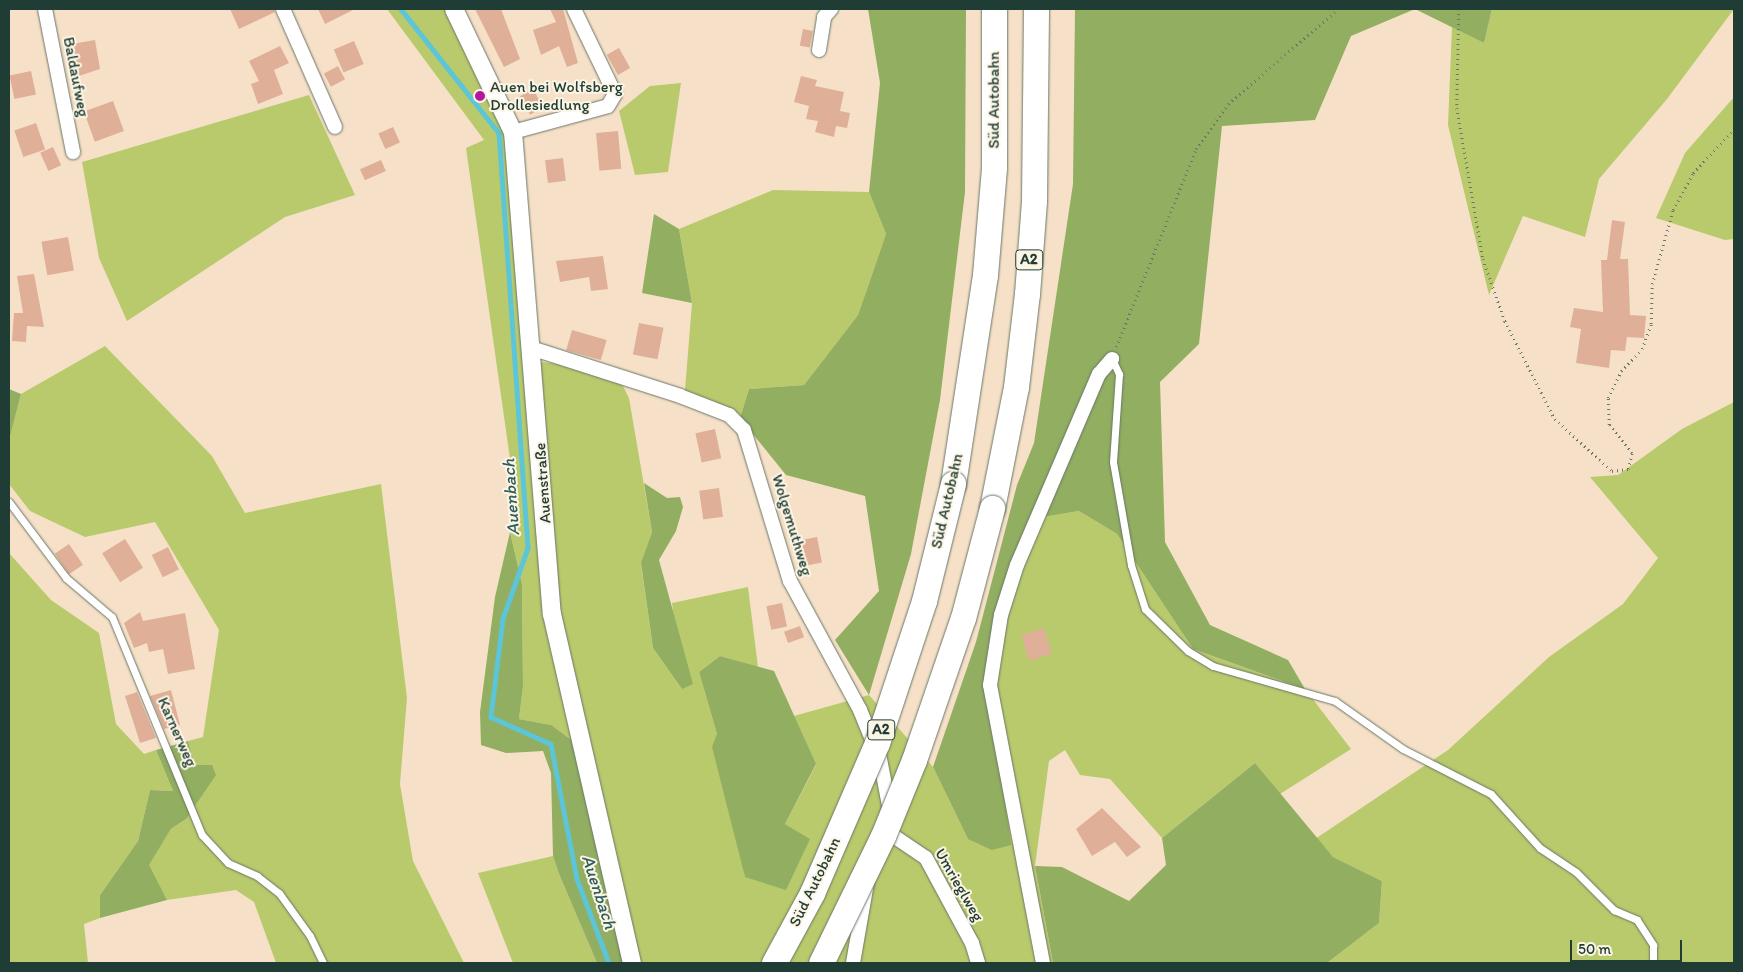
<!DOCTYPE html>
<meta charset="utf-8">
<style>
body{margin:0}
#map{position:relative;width:1743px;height:972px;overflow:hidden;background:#f6e1c8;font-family:Itim,sans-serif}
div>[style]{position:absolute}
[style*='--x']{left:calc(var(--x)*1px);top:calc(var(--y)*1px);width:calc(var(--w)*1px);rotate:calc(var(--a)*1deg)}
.green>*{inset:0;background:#b9ca6c}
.forest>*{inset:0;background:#92ae60}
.stream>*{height:4.5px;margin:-2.25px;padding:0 2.25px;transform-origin:2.25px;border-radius:2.25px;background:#5cc5d8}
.building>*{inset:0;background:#dfaf97;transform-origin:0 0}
.path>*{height:2.5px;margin-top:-1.25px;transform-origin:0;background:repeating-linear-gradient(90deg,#6a7668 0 1px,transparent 0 5px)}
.roads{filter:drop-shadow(0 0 1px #6a7668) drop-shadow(0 0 1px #6a7668)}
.service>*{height:7px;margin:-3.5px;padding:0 3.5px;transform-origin:3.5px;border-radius:3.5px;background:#fff}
.minor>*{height:14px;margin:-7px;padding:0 7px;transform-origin:7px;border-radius:7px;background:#fff}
.tertiary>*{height:18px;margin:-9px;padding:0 9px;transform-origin:9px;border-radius:9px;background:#fff}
.motorway>*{height:25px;margin:-12.5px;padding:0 12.5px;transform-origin:12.5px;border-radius:12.5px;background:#fff}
.bridges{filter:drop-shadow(0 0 1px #6a7668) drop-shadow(0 0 1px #6a7668)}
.motorway-bridge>*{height:25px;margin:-12.5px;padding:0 12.5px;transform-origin:12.5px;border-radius:12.5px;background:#fff}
.dots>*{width:14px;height:14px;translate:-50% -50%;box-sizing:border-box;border:2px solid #fcf5e5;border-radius:50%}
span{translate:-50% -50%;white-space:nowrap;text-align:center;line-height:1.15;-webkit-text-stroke:4px #fcf5e5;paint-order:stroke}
.shield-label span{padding:1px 4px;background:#fcf5e5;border:1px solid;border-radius:4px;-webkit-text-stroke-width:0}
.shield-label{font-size:15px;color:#1f3d34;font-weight:700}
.street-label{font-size:16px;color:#1f3d34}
.poi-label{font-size:16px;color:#1f3d34}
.left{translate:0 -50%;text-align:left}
.water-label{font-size:18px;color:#2e5f5d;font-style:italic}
.frame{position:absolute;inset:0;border:10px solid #1f3d34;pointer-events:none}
.scale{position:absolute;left:1570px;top:940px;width:112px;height:22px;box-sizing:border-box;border:2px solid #1f3d34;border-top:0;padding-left:6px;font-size:15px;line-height:18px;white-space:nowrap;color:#1f3d34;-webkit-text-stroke:4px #fcf5e5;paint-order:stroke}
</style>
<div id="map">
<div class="green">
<i style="clip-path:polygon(387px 9px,445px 9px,504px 133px,526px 360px,558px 364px,622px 384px,629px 398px,652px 532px,641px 564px,653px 648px,682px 689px,672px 603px,748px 587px,758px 667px,720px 656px,699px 672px,717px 734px,745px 877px,809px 839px,785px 824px,816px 765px,794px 716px,869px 695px,933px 767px,968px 839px,995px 736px,987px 683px,1031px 519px,1079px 511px,1117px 534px,1193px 649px,1305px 689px,1351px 749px,1280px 794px,1255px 763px,1162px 838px,1110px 779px,1080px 775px,1065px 750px,1049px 761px,1035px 866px,1053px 963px,626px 963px,551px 725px,519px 719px,523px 687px,522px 584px,510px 532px,511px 466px,466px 148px,484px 140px)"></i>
<i style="clip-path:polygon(1492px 9px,1734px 9px,1667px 99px,1599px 179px,1585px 237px,1523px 216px,1489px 295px,1448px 125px,1452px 27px,1484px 43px)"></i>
<i style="clip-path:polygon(681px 83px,668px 172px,635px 175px,619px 111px,650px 86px)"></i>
<i style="clip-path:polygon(309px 95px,355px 195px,285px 217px,127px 321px,99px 258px,82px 162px)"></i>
<i style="clip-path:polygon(1734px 97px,1734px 239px,1725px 240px,1656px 218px,1685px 153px)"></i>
<i style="clip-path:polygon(773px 190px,869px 192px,886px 234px,858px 315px,804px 385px,749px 389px,740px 418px,684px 402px,692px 303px,679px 229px)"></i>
<i style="clip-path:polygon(105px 346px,212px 456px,245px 513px,381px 484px,407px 698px,400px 784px,413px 861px,464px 963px,276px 963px,254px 902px,236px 890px,167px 900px,148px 866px,171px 829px,186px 819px,195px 765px,188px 741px,203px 737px,219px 630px,155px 522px,85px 537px,30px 511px,9px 484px,9px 441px,21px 394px)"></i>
<i style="clip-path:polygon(1734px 402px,1734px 963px,1327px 963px,1379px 923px,1382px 881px,1333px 857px,1315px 839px,1448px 750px,1549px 657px,1623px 604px,1658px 558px,1590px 477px,1618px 475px,1682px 429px)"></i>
<i style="clip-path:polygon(9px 553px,51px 600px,99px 633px,116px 724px,144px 754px,156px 750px,173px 791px,150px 790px,138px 841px,100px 895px,100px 918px,84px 924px,88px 963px,9px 963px)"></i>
<i style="clip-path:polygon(553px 856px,559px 874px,597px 963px,513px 963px,478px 873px)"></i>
</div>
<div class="forest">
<i style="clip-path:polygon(868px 9px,966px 9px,965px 192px,940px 400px,911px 554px,869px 695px,835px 640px,879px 591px,865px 496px,786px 475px,740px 418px,749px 389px,804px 385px,858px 315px,886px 234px,869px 192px,880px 83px)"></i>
<i style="clip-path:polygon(1075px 9px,1492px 9px,1484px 43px,1415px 9px,1351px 36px,1315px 120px,1222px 126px,1199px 344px,1160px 382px,1165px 542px,1210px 625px,1288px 660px,1305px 689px,1193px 649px,1117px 534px,1079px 511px,1031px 519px,997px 628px,995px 736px,1011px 845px,992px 850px,968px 839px,933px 767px,976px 642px,1017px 485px,1034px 443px,1073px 184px)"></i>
<i style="clip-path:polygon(654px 214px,679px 229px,692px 303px,642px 293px)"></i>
<i style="clip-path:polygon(9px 389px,21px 394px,9px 441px)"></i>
<i style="clip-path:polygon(644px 483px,667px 498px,680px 497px,683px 507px,676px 531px,659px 560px,693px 684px,682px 689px,653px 648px,641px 563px,652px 532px)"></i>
<i style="clip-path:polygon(510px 532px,522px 584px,523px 687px,519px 719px,551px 725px,571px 740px,626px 963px,597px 963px,559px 874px,553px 856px,551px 773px,543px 751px,506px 753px,481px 745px,480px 712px,495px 597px)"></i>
<i style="clip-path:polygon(720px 656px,774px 671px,816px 764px,785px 824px,810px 839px,786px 890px,745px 877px,712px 747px,717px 734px,699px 672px)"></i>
<i style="clip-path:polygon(188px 741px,195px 765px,212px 765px,216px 775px,186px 819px,171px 829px,149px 865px,167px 900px,100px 918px,100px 895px,138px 841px,150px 790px,173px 791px,156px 750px)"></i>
<i style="clip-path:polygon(1255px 763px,1333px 857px,1382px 881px,1379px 923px,1327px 963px,1053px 963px,1035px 866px,1062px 867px,1129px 901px,1166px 865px,1162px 838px)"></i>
</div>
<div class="stream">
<i style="--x:401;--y:9;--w:158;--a:51.7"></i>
<i style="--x:499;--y:133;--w:416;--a:86"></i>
<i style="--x:528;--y:548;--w:75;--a:109.4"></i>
<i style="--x:503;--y:619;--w:99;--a:97"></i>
<i style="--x:491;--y:717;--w:66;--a:24.2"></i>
<i style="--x:551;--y:744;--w:137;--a:79.1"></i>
<i style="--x:577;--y:879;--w:90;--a:69.1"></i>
</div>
<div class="building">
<i style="clip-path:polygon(230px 9px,274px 9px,275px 12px,239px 29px)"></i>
<i style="clip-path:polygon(318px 9px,355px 9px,325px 24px)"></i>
<i style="clip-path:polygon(475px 9px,501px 9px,520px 59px,504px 67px)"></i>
<i style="clip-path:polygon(550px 9px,563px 9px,578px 63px,567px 67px,559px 46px,541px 55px,533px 30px,556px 22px)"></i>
<i style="left:803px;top:29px;width:10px;height:17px;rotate:11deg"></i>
<i style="clip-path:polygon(95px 40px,100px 69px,73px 78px,72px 44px)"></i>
<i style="left:354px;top:41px;width:25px;height:22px;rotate:67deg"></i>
<i style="clip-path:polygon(280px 46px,289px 63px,274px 70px,283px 94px,258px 104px,251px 84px,259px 81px,249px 61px)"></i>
<i style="left:619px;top:48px;width:23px;height:14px;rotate:61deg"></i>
<i style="left:338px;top:66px;width:15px;height:16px;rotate:62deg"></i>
<i style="left:31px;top:71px;width:24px;height:22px;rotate:78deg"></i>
<i style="clip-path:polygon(801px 76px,817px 80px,815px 86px,844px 92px,840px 111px,850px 113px,847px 128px,836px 126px,834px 137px,815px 132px,818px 121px,806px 119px,809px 106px,794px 102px)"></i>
<i style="left:533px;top:89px;width:21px;height:15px;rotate:61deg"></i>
<i style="left:113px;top:101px;width:32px;height:31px;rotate:70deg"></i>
<i style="left:36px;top:123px;width:28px;height:23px;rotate:71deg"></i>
<i style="left:393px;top:127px;width:17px;height:16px;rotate:66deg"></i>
<i style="left:618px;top:131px;width:38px;height:22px;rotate:85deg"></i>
<i style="left:53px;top:147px;width:20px;height:14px;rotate:66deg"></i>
<i style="left:563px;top:158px;width:23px;height:18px;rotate:83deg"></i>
<i style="left:381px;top:160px;width:12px;height:23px;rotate:66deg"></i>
<i style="clip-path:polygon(1612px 220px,1625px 222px,1620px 259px,1628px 259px,1630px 315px,1646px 316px,1644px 338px,1627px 337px,1625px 351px,1611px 350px,1609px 368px,1576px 363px,1581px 329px,1570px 327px,1574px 308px,1603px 312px,1601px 260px,1607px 260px)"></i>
<i style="left:68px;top:237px;width:34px;height:27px;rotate:80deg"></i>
<i style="clip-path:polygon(603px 256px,608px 289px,591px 291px,589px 277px,560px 282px,556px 261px)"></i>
<i style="clip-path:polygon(34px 274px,44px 327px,27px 326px,26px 342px,12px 341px,14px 313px,23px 313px,17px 276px)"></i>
<i style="left:639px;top:323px;width:25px;height:32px;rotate:11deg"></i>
<i style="left:572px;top:330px;width:36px;height:21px;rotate:16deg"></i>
<i style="left:715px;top:429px;width:30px;height:20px;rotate:78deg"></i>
<i style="left:719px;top:488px;width:29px;height:20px;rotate:82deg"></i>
<i style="left:817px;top:537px;width:26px;height:23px;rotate:79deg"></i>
<i style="left:125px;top:539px;width:34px;height:27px;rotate:58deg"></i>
<i style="left:69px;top:544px;width:25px;height:17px;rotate:56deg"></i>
<i style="left:168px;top:547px;width:25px;height:18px;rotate:64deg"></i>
<i style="left:782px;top:603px;width:24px;height:16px;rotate:78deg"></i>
<i style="clip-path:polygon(140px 612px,143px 621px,185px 613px,195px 669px,168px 674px,163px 649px,149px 652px,147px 643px,134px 648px,124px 623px)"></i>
<i style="left:800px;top:626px;width:12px;height:17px;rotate:70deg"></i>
<i style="left:1044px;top:628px;width:27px;height:24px;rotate:73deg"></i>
<i style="clip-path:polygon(171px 690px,180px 725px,164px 729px,150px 696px)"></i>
<i style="clip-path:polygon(137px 692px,156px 738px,140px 743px,125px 696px)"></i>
<i style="clip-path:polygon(1102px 808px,1141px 847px,1127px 857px,1115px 842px,1092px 856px,1076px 829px)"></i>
</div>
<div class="path">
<i style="--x:1459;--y:9;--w:99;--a:91.2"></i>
<i style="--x:1457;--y:108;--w:153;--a:80.2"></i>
<i style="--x:1483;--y:259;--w:66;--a:70.5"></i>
<i style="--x:1505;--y:321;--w:110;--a:63"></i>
<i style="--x:1555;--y:419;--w:77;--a:42.4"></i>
<i style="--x:1612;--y:471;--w:16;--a:-7"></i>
<i style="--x:1628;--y:469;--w:16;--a:-76"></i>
<i style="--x:1632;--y:453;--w:36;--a:-129"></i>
<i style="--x:1609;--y:425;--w:27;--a:-92"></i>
<i style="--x:1608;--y:398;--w:30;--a:-64"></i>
<i style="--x:1621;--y:371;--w:30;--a:-46"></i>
<i style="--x:1642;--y:349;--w:27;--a:-70"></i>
<i style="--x:1651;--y:324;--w:40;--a:-88.6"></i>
<i style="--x:1652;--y:284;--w:77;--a:-74.2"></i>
<i style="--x:1673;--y:210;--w:42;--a:-61.6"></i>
<i style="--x:1693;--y:173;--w:60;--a:-47"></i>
<i style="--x:1116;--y:347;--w:214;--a:-68"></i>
<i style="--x:1196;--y:149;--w:55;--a:-54.6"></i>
<i style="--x:1228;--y:104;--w:145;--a:-40.8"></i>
</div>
<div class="roads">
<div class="service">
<i style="--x:1112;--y:359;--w:17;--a:65"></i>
<i style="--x:1119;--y:374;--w:88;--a:93.9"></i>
<i style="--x:1113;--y:462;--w:105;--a:80.1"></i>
<i style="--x:1131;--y:565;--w:46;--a:72.3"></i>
<i style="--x:1145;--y:609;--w:60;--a:44.3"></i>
<i style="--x:1188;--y:651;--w:29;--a:31"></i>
<i style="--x:1213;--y:666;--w:127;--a:16"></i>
<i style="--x:1335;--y:701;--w:83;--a:35.2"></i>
<i style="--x:1403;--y:749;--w:99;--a:27.1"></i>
<i style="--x:1491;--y:794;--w:73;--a:47.8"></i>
<i style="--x:1540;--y:848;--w:43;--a:33.7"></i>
<i style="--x:1576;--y:872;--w:54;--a:45"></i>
<i style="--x:1614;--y:910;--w:25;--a:23"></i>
<i style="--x:1637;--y:920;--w:30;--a:57"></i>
<i style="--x:1653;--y:945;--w:18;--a:90"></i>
<i style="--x:9;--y:502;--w:95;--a:53.1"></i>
<i style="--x:66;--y:578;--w:60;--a:40.3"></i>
<i style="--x:112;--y:617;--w:236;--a:67.6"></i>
<i style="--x:202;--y:835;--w:38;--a:47"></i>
<i style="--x:228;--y:863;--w:32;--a:24"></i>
<i style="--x:257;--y:876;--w:28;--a:38"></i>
<i style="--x:279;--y:893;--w:53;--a:54.2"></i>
<i style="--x:310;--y:936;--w:30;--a:64"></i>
</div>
<div class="minor">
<i style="--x:45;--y:9;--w:146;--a:78.9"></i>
<i style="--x:283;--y:9;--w:129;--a:66.2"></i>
<i style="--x:819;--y:50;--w:33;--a:-81"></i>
<i style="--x:824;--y:17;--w:11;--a:-49"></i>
<i style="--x:513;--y:132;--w:98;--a:-15.3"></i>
<i style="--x:608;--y:106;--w:14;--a:-60"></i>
<i style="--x:615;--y:94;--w:94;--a:-115.8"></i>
<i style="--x:534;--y:349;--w:153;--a:17.8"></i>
<i style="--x:680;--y:396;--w:53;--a:21.2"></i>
<i style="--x:729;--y:415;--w:21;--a:45"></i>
<i style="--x:744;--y:430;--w:158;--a:73.1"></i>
<i style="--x:790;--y:581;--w:147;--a:61.5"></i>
<i style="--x:860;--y:710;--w:53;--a:67.8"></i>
<i style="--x:880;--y:759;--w:53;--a:79.1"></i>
<i style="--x:895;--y:837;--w:37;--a:34"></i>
<i style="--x:926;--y:858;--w:97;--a:61.6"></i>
<i style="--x:972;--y:943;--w:21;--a:73"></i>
<i style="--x:853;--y:963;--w:81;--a:-80.1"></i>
<i style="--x:1043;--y:963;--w:283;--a:-100.8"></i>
<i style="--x:990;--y:685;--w:71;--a:-81.1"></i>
<i style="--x:1001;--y:615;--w:52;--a:-72.3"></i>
<i style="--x:1017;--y:565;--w:208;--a:-66.8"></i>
<i style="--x:1099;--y:374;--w:20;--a:-49"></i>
</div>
<div class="tertiary">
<i style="--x:454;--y:9;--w:136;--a:64.4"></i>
<i style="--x:513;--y:132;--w:484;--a:85.4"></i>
<i style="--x:552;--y:614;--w:358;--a:77.1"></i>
</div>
<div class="motorway">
<i style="--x:953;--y:484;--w:211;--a:-81.3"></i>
<i style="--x:985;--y:275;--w:108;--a:-85.2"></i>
<i style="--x:994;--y:167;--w:158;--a:-90"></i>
<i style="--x:992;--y:508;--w:123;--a:-78.8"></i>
<i style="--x:1016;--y:387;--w:94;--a:-83.3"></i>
<i style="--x:1027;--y:294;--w:93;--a:-85.7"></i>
<i style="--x:1034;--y:201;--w:192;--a:-89.4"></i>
</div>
</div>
<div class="bridges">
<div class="motorway-bridge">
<i style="--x:774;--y:963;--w:80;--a:-61.5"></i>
<i style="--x:812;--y:893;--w:163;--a:-66.6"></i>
<i style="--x:877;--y:743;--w:150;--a:-71.7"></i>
<i style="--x:924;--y:601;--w:121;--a:-76.1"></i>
<i style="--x:821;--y:963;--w:141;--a:-64"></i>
<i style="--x:883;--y:836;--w:82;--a:-67.8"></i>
<i style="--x:914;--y:760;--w:150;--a:-71"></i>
<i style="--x:963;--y:618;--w:114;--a:-75.2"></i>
</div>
</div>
<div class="dots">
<i style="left:480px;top:96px;background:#b5179e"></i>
</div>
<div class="shield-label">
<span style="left:1029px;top:260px">A2</span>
<span style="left:881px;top:730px">A2</span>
</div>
<div class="street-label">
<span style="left:76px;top:77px;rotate:79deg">Baldaufweg</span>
<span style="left:994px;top:100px;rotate:-90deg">Süd Autobahn</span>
<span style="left:543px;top:483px;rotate:-94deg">Auenstraße</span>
<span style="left:947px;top:501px;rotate:-77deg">Süd Autobahn</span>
<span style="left:792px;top:525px;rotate:73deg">Wolgemuthweg</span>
<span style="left:177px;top:732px;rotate:66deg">Karnerweg</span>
<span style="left:815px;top:882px;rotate:-64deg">Süd Autobahn</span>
<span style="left:959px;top:885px;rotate:60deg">Umrieglweg</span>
</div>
<div class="poi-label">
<span class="left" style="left:490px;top:96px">Auen bei Wolfsberg<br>Drollesiedlung</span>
</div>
<div class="water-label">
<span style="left:511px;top:497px;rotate:-94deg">Auenbach</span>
<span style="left:599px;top:892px;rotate:72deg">Auenbach</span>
</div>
<div class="frame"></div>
<div class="scale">50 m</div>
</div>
